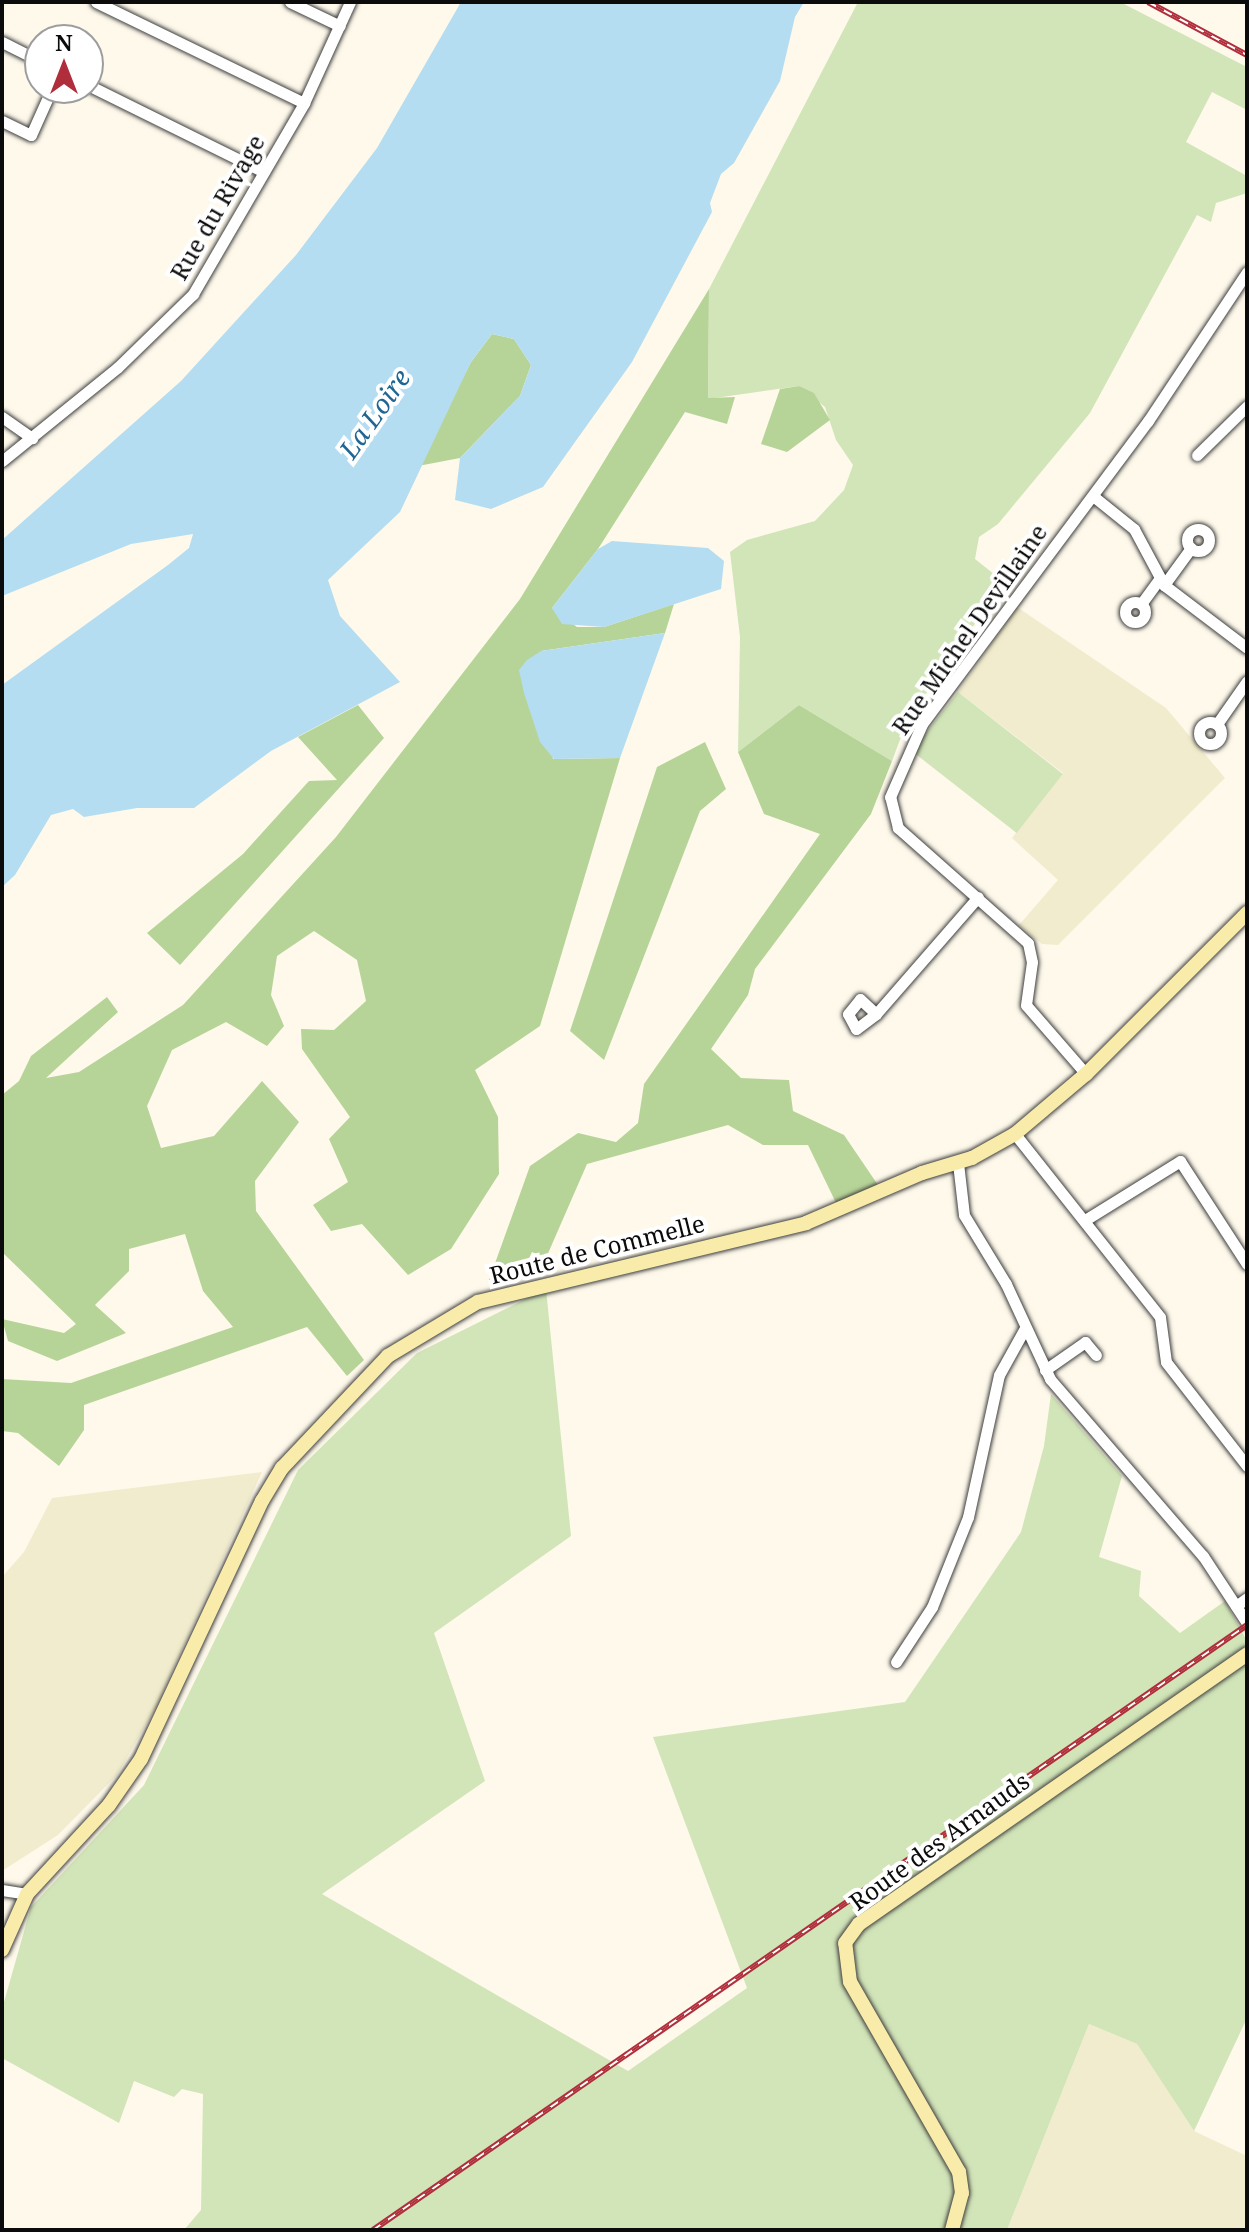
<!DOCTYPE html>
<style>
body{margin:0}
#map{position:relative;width:1249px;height:2232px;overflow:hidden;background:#fef9eb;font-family:"Noto Serif",serif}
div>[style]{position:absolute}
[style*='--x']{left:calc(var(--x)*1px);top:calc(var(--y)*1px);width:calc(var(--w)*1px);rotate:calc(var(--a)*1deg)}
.farmland>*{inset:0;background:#f1eccd}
.green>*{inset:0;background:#d2e5b8;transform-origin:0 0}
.forest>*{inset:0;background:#b7d498}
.water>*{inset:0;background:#b4ddf1}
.roads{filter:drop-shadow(0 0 2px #3e3e3e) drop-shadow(0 0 2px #3e3e3e)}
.street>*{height:11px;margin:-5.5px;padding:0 5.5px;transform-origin:5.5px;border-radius:5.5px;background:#fff}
.street>.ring{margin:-5.5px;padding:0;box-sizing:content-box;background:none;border:11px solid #fff;border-radius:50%}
.secondary>*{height:14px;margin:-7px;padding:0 7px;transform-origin:7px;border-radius:7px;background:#f9ecab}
.rail>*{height:6px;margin-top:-3px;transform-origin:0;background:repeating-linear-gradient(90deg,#fff 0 9px,#b02e3c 0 18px);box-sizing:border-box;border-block:2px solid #b02e3c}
span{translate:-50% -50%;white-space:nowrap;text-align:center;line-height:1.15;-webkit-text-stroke:8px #fff;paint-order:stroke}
.street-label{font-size:24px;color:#0b0b0b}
.water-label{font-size:26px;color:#1f6793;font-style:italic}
.frame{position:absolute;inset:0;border:4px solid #0b0b0b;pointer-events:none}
.north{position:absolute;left:24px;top:24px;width:80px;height:80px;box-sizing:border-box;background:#fff;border:2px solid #9d9d9d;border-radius:50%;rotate:0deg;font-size:22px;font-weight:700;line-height:32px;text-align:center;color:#0b0b0b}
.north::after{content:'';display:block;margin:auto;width:28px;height:36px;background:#b02e3c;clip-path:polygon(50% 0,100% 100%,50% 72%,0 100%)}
</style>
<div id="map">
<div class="farmland">
<i style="clip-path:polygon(1017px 607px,1166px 708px,1225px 778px,1058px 945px,1042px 944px,1019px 925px,1058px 880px,1012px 838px,1063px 773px,958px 692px)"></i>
<i style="clip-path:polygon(262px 1472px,156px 1707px,117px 1775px,58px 1835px,2px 1871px,2px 1577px,24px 1552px,52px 1498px)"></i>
<i style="clip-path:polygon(1089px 2024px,1137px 2044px,1194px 2131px,1247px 2156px,1247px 2230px,1007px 2230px)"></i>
</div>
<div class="green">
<i style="clip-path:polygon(858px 2px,1120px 2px,1247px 67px,1247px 110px,1212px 92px,1186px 142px,1247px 176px,1247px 193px,1216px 203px,1211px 222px,1197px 215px,1090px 413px,998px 524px,979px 537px,975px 559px,1004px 582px,907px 721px,892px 761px,799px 705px,738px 752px,740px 637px,730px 552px,747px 540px,815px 521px,844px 490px,853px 465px,836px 440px,825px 407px,799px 386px,708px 399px,709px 289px)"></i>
<i style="left:958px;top:692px;width:133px;height:75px;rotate:38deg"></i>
<i style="clip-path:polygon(546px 1289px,571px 1536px,434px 1633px,485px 1781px,322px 1894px,628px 2071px,747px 1988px,653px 1737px,905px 1702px,1021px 1532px,1044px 1446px,1051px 1394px,1122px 1476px,1099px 1557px,1141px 1571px,1139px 1596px,1180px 1633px,1225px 1601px,1247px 1641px,1247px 2018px,1194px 2131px,1137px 2044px,1089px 2024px,1007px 2230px,184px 2230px,201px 2210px,203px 2094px,182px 2089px,174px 2097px,134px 2081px,119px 2123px,2px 2058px,2px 2009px,31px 1907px,144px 1785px,298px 1470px,417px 1353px)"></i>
</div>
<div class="forest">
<i style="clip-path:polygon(709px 289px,708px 398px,735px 397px,727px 424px,685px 412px,598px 549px,552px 608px,577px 627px,604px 627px,674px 604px,665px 633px,541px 651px,553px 759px,620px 758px,540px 1026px,475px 1070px,498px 1117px,499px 1174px,451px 1249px,408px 1275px,362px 1224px,331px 1231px,313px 1205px,348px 1182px,329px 1139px,350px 1117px,302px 1049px,301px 1029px,334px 1030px,366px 1001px,357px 960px,314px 931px,277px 956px,271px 995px,284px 1026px,267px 1046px,226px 1022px,172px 1050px,147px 1106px,161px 1148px,214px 1136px,262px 1081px,299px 1122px,255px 1181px,256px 1211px,364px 1360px,347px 1376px,307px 1327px,84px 1405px,84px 1430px,59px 1466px,18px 1433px,2px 1431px,2px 1379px,71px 1383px,233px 1327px,203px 1291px,185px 1234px,129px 1249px,129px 1271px,95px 1305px,126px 1333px,57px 1361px,8px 1341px,2px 1319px,64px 1333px,76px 1324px,2px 1252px,2px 1095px,19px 1081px,31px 1056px,107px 997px,118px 1012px,46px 1078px,79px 1072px,183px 1005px,336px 837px,520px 599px)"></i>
<i style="clip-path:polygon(492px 334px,514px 339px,531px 365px,520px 396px,460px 458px,418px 466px,471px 362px)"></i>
<i style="clip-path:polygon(799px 386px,814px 393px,830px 420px,787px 452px,761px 444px,780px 389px)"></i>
<i style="clip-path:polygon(358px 705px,384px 738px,180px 965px,147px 933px,243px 854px,309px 781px,337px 780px,298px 737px)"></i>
<i style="clip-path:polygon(799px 705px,892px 761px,871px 814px,755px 969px,748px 995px,711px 1049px,741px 1078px,789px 1080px,793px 1111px,844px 1135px,878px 1185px,838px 1207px,808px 1145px,763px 1145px,728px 1125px,587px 1164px,546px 1258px,532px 1252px,518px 1282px,489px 1280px,530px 1166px,578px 1133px,616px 1142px,638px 1123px,644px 1084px,820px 834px,764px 814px,738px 752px)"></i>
<i style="clip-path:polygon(705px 742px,726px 789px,700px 811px,604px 1060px,570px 1031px,657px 767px)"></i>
</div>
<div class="water">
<i style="clip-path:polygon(461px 2px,804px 2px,795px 17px,780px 81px,734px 163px,721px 174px,710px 203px,712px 212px,632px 362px,543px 487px,491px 509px,455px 500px,460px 458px,520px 396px,531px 365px,514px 339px,492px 334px,471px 362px,400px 512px,328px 580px,340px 616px,400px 682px,271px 751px,194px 808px,137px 808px,84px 817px,73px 809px,51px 815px,15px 875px,2px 887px,2px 685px,168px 565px,189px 548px,193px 534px,131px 544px,2px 596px,2px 540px,181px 381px,296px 255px,377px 148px)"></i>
<i style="clip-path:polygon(612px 541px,708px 548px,724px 561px,721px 589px,604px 627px,562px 624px,552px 608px,598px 549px)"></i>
<i style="clip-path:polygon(665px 633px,620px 758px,554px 759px,540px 742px,524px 693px,519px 670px,527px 660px,541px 651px)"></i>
</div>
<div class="roads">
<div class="street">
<i style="--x:96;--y:2;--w:231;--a:25.9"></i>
<i style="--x:290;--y:2;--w:55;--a:25.6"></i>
<i style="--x:2;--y:42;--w:42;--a:26.6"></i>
<i style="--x:88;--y:85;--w:196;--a:26.3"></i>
<i style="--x:2;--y:121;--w:32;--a:26"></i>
<i style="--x:31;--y:135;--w:51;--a:-65.9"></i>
<i style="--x:2;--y:417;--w:37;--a:35"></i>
<i style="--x:1197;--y:455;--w:70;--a:-44.4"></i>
<i style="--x:2;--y:461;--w:149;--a:-39"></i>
<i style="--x:118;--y:367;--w:105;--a:-44.2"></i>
<i style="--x:193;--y:294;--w:221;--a:-59.8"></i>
<i style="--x:304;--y:103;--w:111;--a:-65.5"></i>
<i style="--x:1093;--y:496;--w:53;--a:38.8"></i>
<i style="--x:1134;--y:529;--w:64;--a:61.8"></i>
<i style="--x:1164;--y:585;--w:104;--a:37.2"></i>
<i class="ring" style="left:1187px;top:529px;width:11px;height:11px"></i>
<i style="--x:1164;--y:585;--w:46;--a:-53.9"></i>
<i class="ring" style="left:1125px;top:602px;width:9px;height:9px"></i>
<i style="--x:1141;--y:604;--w:31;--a:-54"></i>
<i class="ring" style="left:1199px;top:722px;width:11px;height:11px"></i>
<i style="--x:1217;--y:724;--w:52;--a:-55.1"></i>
<i style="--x:876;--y:1014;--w:25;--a:143"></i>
<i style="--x:856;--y:1029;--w:17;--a:-118"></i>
<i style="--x:848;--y:1014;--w:19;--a:-51"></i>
<i style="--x:860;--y:999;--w:22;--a:43"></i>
<i style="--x:876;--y:1014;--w:155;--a:-48.9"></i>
<i style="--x:1086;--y:1074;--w:91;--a:-131"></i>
<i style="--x:1026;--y:1005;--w:43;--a:-82.1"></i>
<i style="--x:1032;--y:962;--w:19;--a:-102"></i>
<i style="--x:1028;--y:943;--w:174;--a:-138.5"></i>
<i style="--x:898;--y:828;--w:32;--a:-104"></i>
<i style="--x:890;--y:797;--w:80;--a:-66.3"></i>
<i style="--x:922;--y:724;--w:378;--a:-53.3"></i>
<i style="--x:1148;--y:421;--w:179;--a:-56.4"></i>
<i style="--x:1015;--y:1134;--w:233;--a:51.6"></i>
<i style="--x:1160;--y:1317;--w:45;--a:82.4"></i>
<i style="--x:1166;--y:1362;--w:132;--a:52.1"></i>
<i style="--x:958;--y:1163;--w:52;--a:83.4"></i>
<i style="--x:964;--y:1215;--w:81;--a:58.7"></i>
<i style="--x:1006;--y:1284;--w:105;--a:65.1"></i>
<i style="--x:1050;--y:1379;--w:234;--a:49.2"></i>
<i style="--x:1203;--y:1556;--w:80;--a:56.7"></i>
<i style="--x:1085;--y:1220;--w:112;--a:-31.8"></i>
<i style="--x:1180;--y:1161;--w:123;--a:57"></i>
<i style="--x:1045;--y:1370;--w:49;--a:-35"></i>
<i style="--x:1085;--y:1342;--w:17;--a:50"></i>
<i style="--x:1236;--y:1606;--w:14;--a:-36"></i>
<i style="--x:896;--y:1662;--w:66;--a:-56.8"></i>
<i style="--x:932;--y:1607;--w:97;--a:-68.2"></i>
<i style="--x:968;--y:1517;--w:145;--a:-77.7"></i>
<i style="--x:999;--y:1375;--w:54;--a:-61"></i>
<i style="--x:2;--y:1890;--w:25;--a:9"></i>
</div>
<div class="secondary">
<i style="--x:2;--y:1950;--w:61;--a:-65.9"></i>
<i style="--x:27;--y:1894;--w:121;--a:-47.3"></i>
<i style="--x:109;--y:1805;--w:56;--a:-55.2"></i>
<i style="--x:141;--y:1759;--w:285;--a:-64.9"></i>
<i style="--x:262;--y:1501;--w:39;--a:-59"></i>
<i style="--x:282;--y:1468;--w:154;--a:-46.6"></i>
<i style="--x:388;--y:1356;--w:105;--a:-31"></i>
<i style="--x:478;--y:1302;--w:337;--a:-13.5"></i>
<i style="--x:806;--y:1223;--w:126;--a:-23.3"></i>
<i style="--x:922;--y:1173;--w:52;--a:-16.7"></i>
<i style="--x:972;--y:1158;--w:49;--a:-29.2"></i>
<i style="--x:1015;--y:1134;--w:93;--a:-40.2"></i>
<i style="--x:1086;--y:1074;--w:228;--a:-45"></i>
<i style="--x:952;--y:2230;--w:38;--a:-75"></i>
<i style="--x:962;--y:2193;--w:21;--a:-98"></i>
<i style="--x:959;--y:2172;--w:219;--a:-119.8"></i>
<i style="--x:850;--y:1982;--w:39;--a:-97"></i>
<i style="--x:845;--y:1943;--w:24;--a:-54"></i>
<i style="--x:859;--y:1924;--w:473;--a:-34.8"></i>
</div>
</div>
<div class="rail">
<i style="--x:1148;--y:2;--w:112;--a:28.2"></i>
<i style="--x:373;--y:2230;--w:1063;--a:-34.69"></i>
</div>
<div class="street-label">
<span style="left:217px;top:207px;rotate:-60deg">Rue du Rivage</span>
<span style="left:969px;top:629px;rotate:-55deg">Rue Michel Devillaine</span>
<span style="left:597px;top:1249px;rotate:-14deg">Route de Commelle</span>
<span style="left:939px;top:1841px;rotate:-36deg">Route des Arnauds</span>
</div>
<div class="water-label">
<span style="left:375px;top:414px;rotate:-55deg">La Loire</span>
</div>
<div class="frame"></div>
<div class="north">N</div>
</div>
